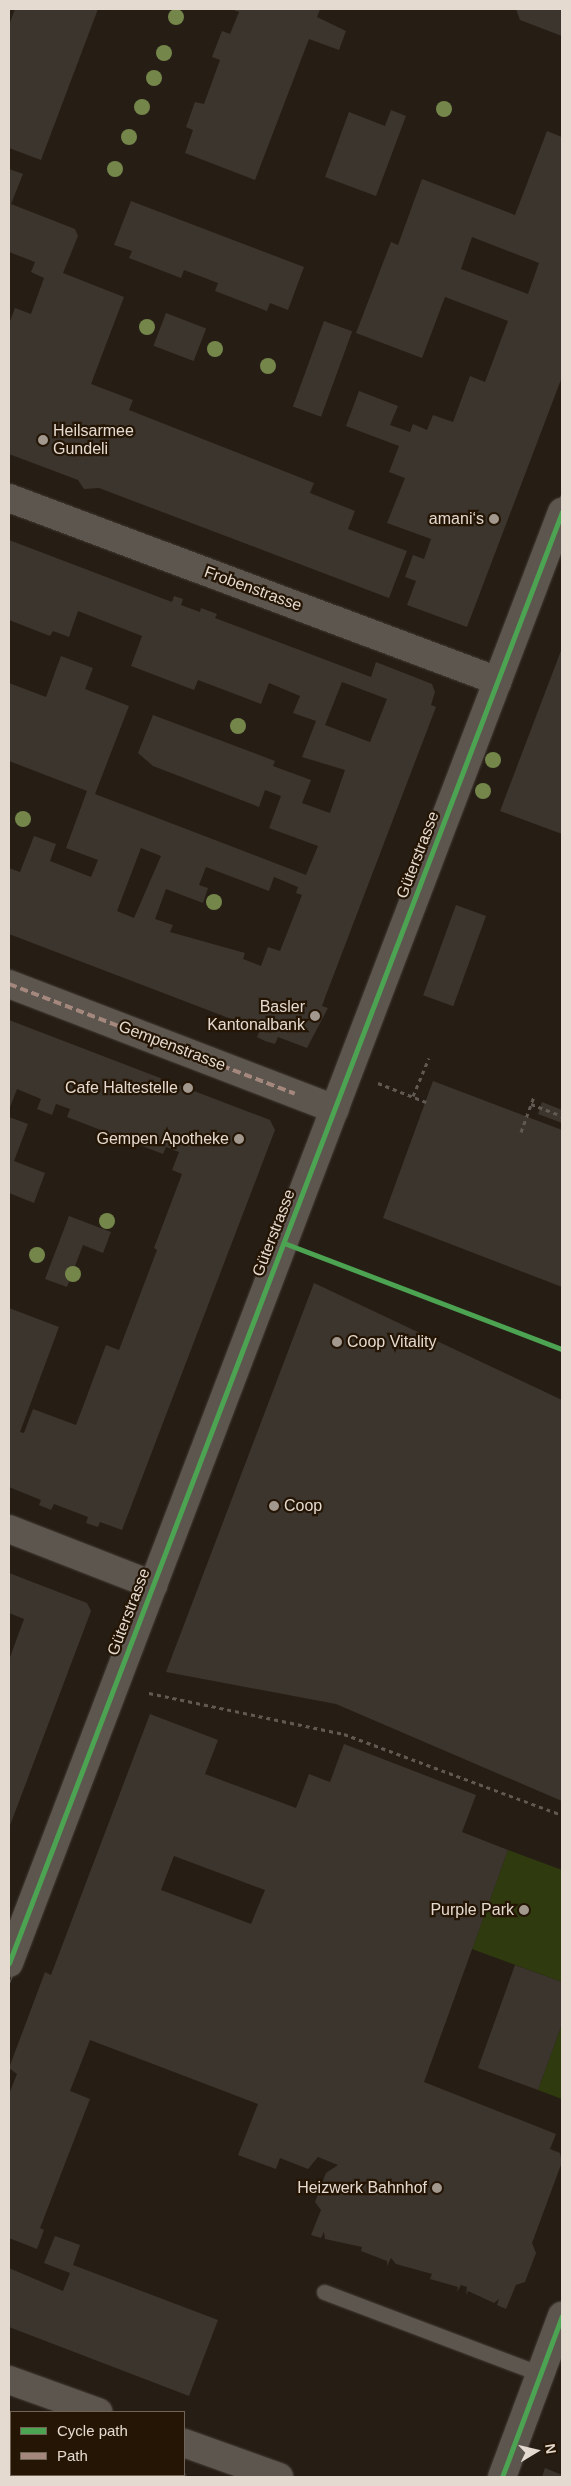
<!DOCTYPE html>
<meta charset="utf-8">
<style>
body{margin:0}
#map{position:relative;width:571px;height:2486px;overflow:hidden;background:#261e15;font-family:Helvetica,sans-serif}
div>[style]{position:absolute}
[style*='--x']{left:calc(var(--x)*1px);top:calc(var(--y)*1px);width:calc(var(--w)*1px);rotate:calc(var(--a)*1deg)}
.green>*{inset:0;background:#2f3b0f}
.building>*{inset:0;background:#3c352d;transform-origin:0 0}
.path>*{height:3px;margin-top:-1.5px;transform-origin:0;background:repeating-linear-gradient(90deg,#615a53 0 4px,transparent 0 8px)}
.roads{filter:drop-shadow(0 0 1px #423b34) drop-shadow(0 0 1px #423b34)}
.lane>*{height:15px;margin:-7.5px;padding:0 7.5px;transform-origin:7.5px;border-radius:7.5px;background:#5d564f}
.street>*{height:28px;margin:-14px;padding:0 14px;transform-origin:14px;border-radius:14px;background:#5d564f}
.secondary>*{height:28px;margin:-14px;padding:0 14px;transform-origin:14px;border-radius:14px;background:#5d564f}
.tram>*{height:1px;margin:-0.5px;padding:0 0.5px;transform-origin:0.5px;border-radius:0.5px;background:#5e5850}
.quiet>*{height:4px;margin-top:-2px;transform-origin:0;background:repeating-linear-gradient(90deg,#a5887d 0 8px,transparent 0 12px)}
.cycleway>*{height:5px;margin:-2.5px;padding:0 2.5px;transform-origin:2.5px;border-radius:2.5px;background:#4ca352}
.trees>*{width:16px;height:16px;margin:-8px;border-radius:50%;background:#75864b}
.dots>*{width:14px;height:14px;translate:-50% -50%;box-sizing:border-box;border:2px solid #241505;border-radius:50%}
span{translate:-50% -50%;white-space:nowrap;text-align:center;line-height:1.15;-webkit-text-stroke:4.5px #241505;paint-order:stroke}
.poi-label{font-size:16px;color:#e5dacf}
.left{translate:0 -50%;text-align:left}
.right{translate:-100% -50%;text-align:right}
.street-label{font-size:16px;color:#e5dacf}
.frame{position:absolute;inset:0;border:10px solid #e5dacf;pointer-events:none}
.legend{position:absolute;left:10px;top:2411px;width:175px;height:65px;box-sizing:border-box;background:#241505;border:1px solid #716456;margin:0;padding:6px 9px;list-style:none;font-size:15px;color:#e5dacf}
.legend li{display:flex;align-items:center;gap:10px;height:25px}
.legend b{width:25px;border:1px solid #716456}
.north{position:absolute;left:511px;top:2426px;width:50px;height:50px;-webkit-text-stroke:4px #241505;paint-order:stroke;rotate:81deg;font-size:14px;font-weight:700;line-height:20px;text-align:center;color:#e5dacf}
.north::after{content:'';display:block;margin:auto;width:18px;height:22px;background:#e5dacf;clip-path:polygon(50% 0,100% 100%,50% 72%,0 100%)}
</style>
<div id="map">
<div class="green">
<i style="clip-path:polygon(508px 1850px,562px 1870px,562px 1982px,472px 1949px)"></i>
<i style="clip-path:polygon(562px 2024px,562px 2099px,538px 2090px)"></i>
</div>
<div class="building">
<i style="clip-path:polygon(15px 9px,98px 9px,41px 160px,9px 148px,9px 25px)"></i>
<i style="clip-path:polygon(231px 9px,320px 9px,317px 17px,346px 31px,339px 50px,309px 39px,255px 180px,185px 153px,193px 130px,186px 127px,195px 102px,204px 104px,220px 60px,212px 57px,222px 31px,230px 34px,239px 12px)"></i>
<i style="clip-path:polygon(516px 9px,562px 9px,562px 36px,520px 20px)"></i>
<i style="clip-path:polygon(391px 110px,406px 116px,376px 196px,325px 177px,349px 112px,385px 126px)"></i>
<i style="clip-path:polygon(evenodd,547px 131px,562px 137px,562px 377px,467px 627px,407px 605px,416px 581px,405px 577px,413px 555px,424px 559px,431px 539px,387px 523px,405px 478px,389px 472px,399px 446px,346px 426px,359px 391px,398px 406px,390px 425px,410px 432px,413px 424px,427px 430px,433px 415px,453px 422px,470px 376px,485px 382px,508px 321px,445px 297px,422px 358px,356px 333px,391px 242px,398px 245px,422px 179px,515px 215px,547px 131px,472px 237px,539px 263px,528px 294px,461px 269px,472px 237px)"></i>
<i style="clip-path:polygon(9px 169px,23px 174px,11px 204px,75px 229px,78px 236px,63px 273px,124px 297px,91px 384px,133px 400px,129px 410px,314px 483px,310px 493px,355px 511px,348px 529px,407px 551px,389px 598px,99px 488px,84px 489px,78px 480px,9px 454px,9px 324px,15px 308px,31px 314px,44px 278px,31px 272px,35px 262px,9px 252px)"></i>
<i style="clip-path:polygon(131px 201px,304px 267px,288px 310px,270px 303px,267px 311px,215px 291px,218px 283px,184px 270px,181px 278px,129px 258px,132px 251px,114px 245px)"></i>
<i style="left:166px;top:313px;width:43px;height:35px;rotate:21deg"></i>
<i style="left:324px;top:321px;width:30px;height:91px;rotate:20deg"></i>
<i style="clip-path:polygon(evenodd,9px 540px,172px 602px,174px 596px,183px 599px,181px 605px,200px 612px,201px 608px,217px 614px,215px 618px,371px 677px,376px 662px,432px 684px,435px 692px,431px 705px,436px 707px,326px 995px,322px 1006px,328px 1008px,307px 1048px,278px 1037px,275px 1044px,265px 1041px,257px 1037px,260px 1030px,9px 934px,9px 868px,20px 872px,34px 836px,56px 844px,50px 861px,91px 877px,98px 860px,66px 848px,87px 791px,9px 761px,9px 683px,46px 697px,61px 656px,93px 668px,85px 689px,129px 706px,95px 794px,306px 875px,318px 846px,269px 828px,281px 796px,265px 790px,259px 807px,153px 766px,138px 753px,153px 715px,275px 761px,273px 766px,311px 780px,302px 803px,330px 813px,345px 770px,302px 757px,316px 721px,293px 713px,300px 696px,269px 683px,261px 704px,198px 680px,194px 690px,131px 666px,142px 636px,78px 611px,69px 637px,53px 631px,50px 636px,9px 620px,9px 540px,342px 682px,387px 699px,370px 742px,325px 725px,342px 682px,9px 540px,141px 848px,161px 856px,134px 918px,117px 911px,141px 848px,9px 540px,206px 867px,269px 891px,274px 877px,298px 887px,296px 893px,302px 895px,280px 951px,268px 947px,261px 966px,243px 959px,245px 953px,170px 932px,173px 925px,155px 919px,166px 889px,203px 903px,208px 888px,199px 885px,206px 867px)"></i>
<i style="clip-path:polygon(562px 648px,562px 834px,500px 811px)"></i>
<i style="left:456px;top:905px;width:32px;height:96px;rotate:20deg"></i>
<i style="clip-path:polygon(9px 1020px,270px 1120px,275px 1130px,122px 1530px,100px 1522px,98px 1527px,86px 1523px,88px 1517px,54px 1504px,51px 1510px,39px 1505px,41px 1500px,9px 1487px,9px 1308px,59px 1327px,20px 1432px,24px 1433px,33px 1409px,76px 1425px,106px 1345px,119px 1350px,157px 1250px,154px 1248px,182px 1174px,172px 1170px,179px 1152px,166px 1147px,163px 1154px,67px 1117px,70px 1109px,56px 1104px,52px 1115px,37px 1109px,41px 1099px,17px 1089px,9px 1110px)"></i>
<i style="clip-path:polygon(433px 1081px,562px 1130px,562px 1287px,383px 1218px)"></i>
<i style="clip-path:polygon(542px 1102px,562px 1110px,562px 1123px,538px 1114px)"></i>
<i style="clip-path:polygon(9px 1117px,28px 1124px,14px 1161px,45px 1173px,34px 1203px,9px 1193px)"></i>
<i style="clip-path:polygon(69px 1216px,111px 1232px,103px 1253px,83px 1245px,67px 1287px,45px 1279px)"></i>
<i style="clip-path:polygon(314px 1283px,562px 1400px,562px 1801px,336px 1704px,166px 1672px)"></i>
<i style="clip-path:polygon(9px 1573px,87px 1603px,91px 1611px,9px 1828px,9px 1660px,24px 1619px,9px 1613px)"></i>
<i style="clip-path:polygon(evenodd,150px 1714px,218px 1740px,205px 1774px,296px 1808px,309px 1774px,330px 1782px,344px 1744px,476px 1795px,462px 1832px,508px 1850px,424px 2082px,556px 2134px,550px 2149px,560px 2153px,562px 2162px,532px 2243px,536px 2253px,525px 2282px,516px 2285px,506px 2309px,497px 2305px,499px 2299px,494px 2303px,468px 2291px,466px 2295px,467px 2287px,461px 2285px,457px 2292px,458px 2287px,430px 2279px,432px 2274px,396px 2264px,391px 2258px,387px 2266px,387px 2261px,361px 2251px,362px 2247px,325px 2239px,324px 2232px,321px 2238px,311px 2235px,321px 2210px,315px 2202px,326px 2173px,338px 2165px,318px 2157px,308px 2169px,280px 2158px,276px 2169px,238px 2155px,258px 2104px,90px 2040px,70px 2091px,90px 2099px,40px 2228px,44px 2230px,37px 2249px,9px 2238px,9px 2094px,17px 2074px,9px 2068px,45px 1972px,51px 1975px,150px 1714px,174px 1856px,265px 1890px,251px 1924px,161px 1890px,174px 1856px)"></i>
<i style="clip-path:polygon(515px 1965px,562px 1982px,562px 2024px,538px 2090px,478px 2068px)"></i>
<i style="clip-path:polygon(55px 2236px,80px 2245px,73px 2265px,218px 2320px,189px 2396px,9px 2327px,9px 2268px,63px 2291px,70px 2273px,44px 2263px)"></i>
<i style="clip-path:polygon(9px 2413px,11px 2475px,184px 2475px,184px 2471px,188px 2477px,9px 2477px)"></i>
<i style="clip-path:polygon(545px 2468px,562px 2475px,562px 2477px,542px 2477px)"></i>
</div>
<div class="path">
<i style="--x:378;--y:1083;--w:52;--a:21.6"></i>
<i style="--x:413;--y:1096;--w:41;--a:-67.2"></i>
<i style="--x:531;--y:1104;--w:33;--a:21"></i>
<i style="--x:521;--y:1132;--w:37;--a:-70"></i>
<i style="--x:149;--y:1693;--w:199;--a:11.9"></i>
<i style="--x:344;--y:1734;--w:233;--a:20.4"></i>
</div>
<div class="roads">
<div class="lane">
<i style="--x:324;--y:2292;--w:232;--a:20.7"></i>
</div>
<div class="street">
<i style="--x:9;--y:498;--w:522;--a:20.52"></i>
<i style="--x:9;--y:984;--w:349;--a:21"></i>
<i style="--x:9;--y:1529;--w:155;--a:21.3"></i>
<i style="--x:9;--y:1963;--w:1553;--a:-69.14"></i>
<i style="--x:9;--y:2380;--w:95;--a:19.8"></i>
<i style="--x:184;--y:2443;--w:101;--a:19.7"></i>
</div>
<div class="secondary">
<i style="--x:502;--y:2477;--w:172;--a:-69.6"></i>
</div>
</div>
<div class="tram">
<i style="--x:9;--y:1944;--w:1554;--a:-69.15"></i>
<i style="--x:9;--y:1983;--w:789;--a:-69.13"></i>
<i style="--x:290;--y:1246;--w:185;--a:-67.7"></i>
<i style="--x:360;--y:1075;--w:581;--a:-69.66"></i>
</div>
<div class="quiet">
<i style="--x:9;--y:984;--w:306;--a:21"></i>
</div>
<div class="cycleway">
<i style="--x:284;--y:1243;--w:298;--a:20.9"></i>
<i style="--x:9;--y:1963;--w:1553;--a:-69.14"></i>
<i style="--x:502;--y:2477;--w:172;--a:-69.6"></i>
</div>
<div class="trees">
<i style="left:176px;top:17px"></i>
<i style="left:164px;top:53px"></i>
<i style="left:154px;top:78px"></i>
<i style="left:142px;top:107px"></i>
<i style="left:444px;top:109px"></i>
<i style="left:129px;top:137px"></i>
<i style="left:115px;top:169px"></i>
<i style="left:147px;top:327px"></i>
<i style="left:215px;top:349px"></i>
<i style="left:268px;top:366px"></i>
<i style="left:238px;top:726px"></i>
<i style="left:493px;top:760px"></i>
<i style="left:483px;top:791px"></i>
<i style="left:23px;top:819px"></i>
<i style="left:214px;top:902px"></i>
<i style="left:107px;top:1221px"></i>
<i style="left:37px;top:1255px"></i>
<i style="left:73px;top:1274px"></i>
</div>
<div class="dots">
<i style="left:43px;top:440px;background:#a2988e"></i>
<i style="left:494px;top:519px;background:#a2988e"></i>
<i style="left:315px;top:1016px;background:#a2988e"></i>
<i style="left:188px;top:1088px;background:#a2988e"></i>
<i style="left:239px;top:1139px;background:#a2988e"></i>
<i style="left:337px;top:1342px;background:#a2988e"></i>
<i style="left:274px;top:1506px;background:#a2988e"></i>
<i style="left:524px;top:1910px;background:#a2988e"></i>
<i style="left:437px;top:2188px;background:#a2988e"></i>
</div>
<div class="poi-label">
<span class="left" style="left:53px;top:440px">Heilsarmee<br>Gundeli</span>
<span class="right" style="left:484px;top:519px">amani‘s</span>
<span class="right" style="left:305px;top:1016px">Basler<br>Kantonalbank</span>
<span class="right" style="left:178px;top:1088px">Cafe Haltestelle</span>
<span class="right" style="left:229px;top:1139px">Gempen Apotheke</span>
<span class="left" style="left:347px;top:1342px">Coop Vitality</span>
<span class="left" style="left:284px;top:1506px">Coop</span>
<span class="right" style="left:514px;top:1910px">Purple Park</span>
<span class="right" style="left:427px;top:2188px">Heizwerk Bahnhof</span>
</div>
<div class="street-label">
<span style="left:253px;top:589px;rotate:20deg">Frobenstrasse</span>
<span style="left:418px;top:855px;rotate:-69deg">Güterstrasse</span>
<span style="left:172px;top:1046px;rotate:21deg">Gempenstrasse</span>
<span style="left:274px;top:1233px;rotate:-69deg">Güterstrasse</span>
<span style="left:129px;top:1612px;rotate:-69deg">Güterstrasse</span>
</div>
<div class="frame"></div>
<ul class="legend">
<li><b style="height:6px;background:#4ca352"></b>Cycle path</li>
<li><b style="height:6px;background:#a5887d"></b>Path</li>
</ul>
<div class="north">N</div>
</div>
